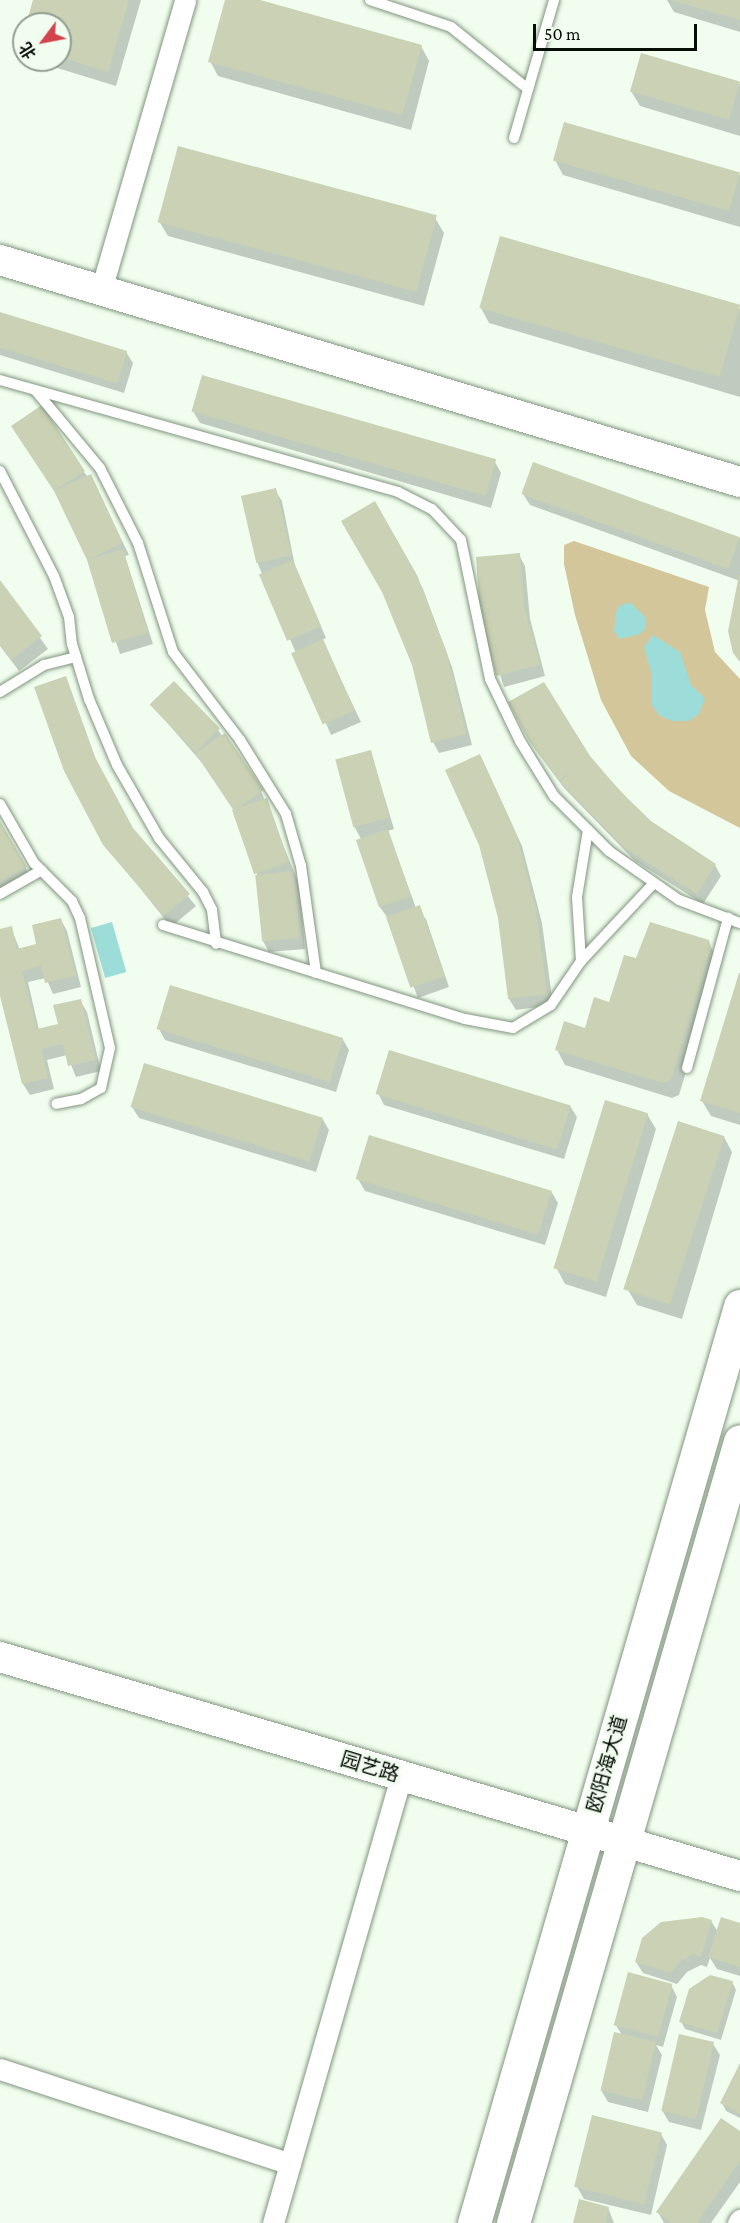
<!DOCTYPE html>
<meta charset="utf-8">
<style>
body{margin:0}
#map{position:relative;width:740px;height:2223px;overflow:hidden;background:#f1feef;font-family:"Crimson Pro","Noto Sans SC",serif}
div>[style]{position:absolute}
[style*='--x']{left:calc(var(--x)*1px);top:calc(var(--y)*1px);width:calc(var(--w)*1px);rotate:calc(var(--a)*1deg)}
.green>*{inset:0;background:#d3c69a}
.water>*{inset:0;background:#9dddd9;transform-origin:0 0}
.shadow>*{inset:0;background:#0003}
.building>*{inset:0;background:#cad1b4;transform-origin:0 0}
.roads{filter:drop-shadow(0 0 2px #81957f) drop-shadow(0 0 2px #81957f)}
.lane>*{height:10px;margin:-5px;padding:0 5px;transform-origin:5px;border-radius:5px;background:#fff}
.street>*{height:21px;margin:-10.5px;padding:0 10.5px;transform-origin:10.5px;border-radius:10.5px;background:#fff}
.secondary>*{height:30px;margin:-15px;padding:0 15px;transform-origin:15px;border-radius:15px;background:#fff}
.primary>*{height:33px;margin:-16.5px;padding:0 16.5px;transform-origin:16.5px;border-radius:16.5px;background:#fff}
span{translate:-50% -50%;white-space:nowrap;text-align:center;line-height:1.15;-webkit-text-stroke:6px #f1feef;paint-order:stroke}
.street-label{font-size:20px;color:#070e06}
.north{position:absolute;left:12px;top:12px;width:60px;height:60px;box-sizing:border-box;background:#f1feef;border:2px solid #939e92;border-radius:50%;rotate:238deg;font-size:16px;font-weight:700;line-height:24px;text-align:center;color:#070e06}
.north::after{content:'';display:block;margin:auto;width:21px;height:27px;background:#d3434d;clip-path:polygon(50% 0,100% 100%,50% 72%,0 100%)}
.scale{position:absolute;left:533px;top:24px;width:164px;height:27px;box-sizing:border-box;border:3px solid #070e06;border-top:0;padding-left:8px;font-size:18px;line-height:21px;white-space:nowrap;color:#070e06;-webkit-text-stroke:4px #f1feef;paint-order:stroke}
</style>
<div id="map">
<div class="green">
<i style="clip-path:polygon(574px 541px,709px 587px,705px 610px,715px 652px,740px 679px,740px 828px,669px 791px,631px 756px,601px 700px,575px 615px,564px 564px,564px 545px)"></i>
</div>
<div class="water">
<i style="clip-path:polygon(631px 603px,646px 618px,646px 628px,640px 634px,620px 639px,614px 631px,616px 612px,620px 605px)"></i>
<i style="clip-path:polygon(653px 635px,680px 652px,691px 685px,705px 698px,699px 714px,689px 721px,672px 721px,659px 715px,652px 705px,652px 676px,644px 647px)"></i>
<i style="left:112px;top:922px;width:52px;height:22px;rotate:74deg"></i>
</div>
<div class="shadow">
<i style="clip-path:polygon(34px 0,141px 0,116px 86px,31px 60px,60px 60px,60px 24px,27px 24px)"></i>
<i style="clip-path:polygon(226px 0,254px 0,421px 46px,429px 61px,411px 130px,218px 76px,210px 61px)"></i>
<i style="clip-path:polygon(667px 0,740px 0,740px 32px,674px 12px)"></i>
<i style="clip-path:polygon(24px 34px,24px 50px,21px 45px)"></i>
<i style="clip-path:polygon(740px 84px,740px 136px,640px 106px,631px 91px)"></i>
<i style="clip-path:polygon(555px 160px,740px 175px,740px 227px,563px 175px)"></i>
<i style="clip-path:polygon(435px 218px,444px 233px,424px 306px,168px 236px,159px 221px)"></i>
<i style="clip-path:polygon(481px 308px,740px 309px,740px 397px,489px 323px)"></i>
<i style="clip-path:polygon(0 314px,126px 352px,133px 363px,124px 393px,0 355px)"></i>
<i style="clip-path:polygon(193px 411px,495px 462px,501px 473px,491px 508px,200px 423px)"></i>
<i style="clip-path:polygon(19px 437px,84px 472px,96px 487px,129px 555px,125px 556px,153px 644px,120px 654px,88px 559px,58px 496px)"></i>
<i style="clip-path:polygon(275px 490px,282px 501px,295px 566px,326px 638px,322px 640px,361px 722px,331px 735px,257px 562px)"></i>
<i style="clip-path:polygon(523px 494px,740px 538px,740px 661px,730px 631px,740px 581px,530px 505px)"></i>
<i style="clip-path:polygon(375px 503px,423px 589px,452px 667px,472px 745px,439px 753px,433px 742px)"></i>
<i style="clip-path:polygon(519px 555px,525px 566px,530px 619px,545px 676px,504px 687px,481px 614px)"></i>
<i style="clip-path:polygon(0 582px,48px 649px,19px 671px,0 646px)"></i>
<i style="clip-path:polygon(66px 678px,100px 771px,133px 830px,196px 906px,171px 927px,105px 844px)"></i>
<i style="clip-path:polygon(151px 704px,218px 730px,261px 791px,299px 884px,305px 949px,269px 952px,263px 941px,257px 874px,235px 812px,203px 764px)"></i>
<i style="clip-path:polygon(535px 749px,588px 757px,650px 822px,715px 865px,721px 876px,703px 904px,634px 860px,564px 788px)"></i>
<i style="clip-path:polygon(371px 752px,394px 829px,388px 831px,416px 908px,426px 919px,449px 987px,418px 998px,387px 917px,379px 906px,361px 839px,354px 826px)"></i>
<i style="clip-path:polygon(486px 768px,522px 846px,542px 923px,553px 1005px,516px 1010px,509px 999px)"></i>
<i style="clip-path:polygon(0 823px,32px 879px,0 897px)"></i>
<i style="clip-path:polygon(61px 920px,67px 931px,81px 987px,53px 994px,46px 978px,28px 982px,39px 1030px,60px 1025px,80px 1000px,87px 1012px,101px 1071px,76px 1077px,67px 1055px,47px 1060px,54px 1089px,30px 1095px,23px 1084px,0 990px,0 930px,11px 928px,20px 950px,38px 945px)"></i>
<i style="clip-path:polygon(708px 941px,719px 963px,679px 1095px,672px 1098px,565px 1065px,557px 1050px,586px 1030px,610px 1004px,636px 960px)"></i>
<i style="clip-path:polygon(740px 976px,740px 1125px,711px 1116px,702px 1101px)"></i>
<i style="clip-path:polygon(159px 1029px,342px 1038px,349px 1050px,336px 1092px,165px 1040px)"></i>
<i style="clip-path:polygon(378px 1093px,570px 1106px,577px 1117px,564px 1159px,384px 1105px)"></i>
<i style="clip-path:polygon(132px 1107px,322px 1118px,329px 1130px,316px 1172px,139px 1118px)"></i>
<i style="clip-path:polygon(647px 1114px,656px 1129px,606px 1297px,565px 1284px,557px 1269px)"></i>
<i style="clip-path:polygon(724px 1137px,732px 1152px,682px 1319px,637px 1305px,628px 1290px)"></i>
<i style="clip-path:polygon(358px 1179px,551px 1191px,558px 1203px,545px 1245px,365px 1191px)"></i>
<i style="clip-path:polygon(711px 1921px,718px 1932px,740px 1924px,740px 1976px,717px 1969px,710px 1958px,707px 1967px,701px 1965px,687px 1972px,677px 1984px,643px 1973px,636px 1962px)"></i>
<i style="clip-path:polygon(732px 1982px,736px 1990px,721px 2040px,685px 2029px,681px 2021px)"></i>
<i style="clip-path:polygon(671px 1985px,677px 1997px,663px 2047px,656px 2045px,662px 2055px,648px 2112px,608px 2102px,601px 2090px,622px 2035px,615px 2024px)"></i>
<i style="clip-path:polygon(713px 2044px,720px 2055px,701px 2130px,669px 2122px,662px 2110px)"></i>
<i style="clip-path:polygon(740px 2066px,740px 2118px,726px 2111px,722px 2103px)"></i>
<i style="clip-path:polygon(740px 2133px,740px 2182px,711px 2223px,664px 2223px,658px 2212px)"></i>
<i style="clip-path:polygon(661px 2134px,667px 2145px,651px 2215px,584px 2199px,577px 2187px)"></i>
<i style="clip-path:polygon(608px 2208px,614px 2223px,574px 2223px)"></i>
</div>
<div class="building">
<i style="clip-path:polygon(33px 0,129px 0,108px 72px,60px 57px,60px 24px,26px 24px)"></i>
<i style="clip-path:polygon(225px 0,260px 0,422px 45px,402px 115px,208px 62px)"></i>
<i style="clip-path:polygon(675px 0,740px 0,740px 20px,674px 1px)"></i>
<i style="left:641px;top:53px;width:103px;height:40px;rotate:16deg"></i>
<i style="left:564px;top:122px;width:183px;height:40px;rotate:16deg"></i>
<i style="left:178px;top:146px;width:268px;height:79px;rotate:15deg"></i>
<i style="left:500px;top:236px;width:250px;height:75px;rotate:16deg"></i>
<i style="left:0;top:312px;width:133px;height:34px;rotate:17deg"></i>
<i style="left:202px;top:375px;width:306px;height:38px;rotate:16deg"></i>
<i style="clip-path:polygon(42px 405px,85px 471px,54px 491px,91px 474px,123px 543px,87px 560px,123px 549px,148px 633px,112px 643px,87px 560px,54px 491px,11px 426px)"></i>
<i style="left:533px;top:462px;width:220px;height:34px;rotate:20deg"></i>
<i style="left:276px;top:488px;width:69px;height:36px;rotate:77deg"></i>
<i style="clip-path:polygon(375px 501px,417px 575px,447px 653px,466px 734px,431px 743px,412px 665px,382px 592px,341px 521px)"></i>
<i style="clip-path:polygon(520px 553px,524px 606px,540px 665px,496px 676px,480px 615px,476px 557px)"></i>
<i style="left:293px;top:560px;width:72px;height:37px;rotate:67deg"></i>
<i style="clip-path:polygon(739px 575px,740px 575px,740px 662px,733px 653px,728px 631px)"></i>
<i style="clip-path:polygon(0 580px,42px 636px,11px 660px,0 645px)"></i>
<i style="left:323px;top:639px;width:78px;height:35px;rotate:66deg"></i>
<i style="clip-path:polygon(66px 676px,95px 757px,133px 828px,190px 894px,164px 916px,103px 845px,64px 771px,34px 687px)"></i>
<i style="left:174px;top:681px;width:66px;height:34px;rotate:46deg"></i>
<i style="clip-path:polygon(544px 682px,590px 756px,621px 792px,651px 821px,716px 864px,697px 894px,626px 849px,560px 782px,575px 768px,559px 781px,529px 741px,508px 702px)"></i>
<i style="left:225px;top:733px;width:69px;height:36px;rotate:56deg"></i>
<i style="left:371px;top:750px;width:70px;height:37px;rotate:75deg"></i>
<i style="clip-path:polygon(480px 754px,516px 833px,536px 910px,547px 994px,508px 999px,498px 918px,479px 845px,445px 770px)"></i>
<i style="left:267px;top:798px;width:68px;height:37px;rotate:71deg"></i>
<i style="clip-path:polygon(0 821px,27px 867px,0 882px)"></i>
<i style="left:388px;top:829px;width:71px;height:34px;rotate:71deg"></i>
<i style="left:293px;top:871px;width:67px;height:38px;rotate:84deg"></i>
<i style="left:420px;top:905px;width:75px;height:36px;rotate:71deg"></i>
<i style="clip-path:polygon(61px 918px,76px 976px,45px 983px,41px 966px,22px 971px,37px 1029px,58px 1024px,53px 1005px,81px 999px,96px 1060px,68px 1066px,63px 1044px,41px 1049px,48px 1078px,22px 1084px,0 996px,0 929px,12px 926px,17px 949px,36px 944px,32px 925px)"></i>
<i style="clip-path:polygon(650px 922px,709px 940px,711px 947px,671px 1080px,663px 1083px,555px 1050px,564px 1021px,585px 1028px,594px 997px,609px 1002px,624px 955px,636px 958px)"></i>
<i style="clip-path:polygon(739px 973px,740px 973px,740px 1113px,700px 1101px)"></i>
<i style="left:170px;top:985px;width:181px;height:46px;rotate:17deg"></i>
<i style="left:389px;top:1050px;width:190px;height:46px;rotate:17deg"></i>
<i style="left:144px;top:1063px;width:187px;height:46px;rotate:17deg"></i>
<i style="left:605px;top:1100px;width:45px;height:176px;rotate:17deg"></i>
<i style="left:678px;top:1121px;width:49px;height:177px;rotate:18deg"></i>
<i style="left:369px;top:1135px;width:191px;height:46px;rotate:17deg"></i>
<i style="clip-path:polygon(702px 1917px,712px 1920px,701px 1957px,694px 1954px,681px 1961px,671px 1973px,635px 1962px,642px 1938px,661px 1922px)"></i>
<i style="clip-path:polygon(721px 1917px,740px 1923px,740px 1967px,708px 1957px)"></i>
<i style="left:628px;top:1972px;width:46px;height:55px;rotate:15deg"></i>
<i style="clip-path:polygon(710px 1975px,733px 1981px,717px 2033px,679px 2022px,689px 1989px)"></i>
<i style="left:614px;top:2032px;width:43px;height:60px;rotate:13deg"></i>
<i style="left:679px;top:2034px;width:36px;height:79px;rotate:13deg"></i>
<i style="clip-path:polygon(740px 2063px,740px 2114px,720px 2103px)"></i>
<i style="left:592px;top:2115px;width:72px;height:74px;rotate:14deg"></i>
<i style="clip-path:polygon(721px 2118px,740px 2131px,740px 2161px,697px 2223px,672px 2223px,656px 2212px)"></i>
<i style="clip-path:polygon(579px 2199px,609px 2207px,605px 2223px,573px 2223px)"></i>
</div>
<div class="roads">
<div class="lane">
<i style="--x:370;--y:0;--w:85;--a:18.4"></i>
<i style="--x:451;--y:27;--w:99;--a:38.8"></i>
<i style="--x:514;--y:138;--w:144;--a:-73.8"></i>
<i style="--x:0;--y:380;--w:413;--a:15.7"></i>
<i style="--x:398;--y:492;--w:38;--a:27"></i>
<i style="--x:432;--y:509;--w:42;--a:46.9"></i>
<i style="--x:461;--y:540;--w:142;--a:78.2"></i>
<i style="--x:490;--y:679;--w:69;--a:64.2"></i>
<i style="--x:520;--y:741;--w:65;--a:58.3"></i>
<i style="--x:554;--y:796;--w:78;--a:45"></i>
<i style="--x:609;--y:851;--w:85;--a:35"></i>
<i style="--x:679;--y:900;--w:65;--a:20.7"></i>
<i style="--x:36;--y:391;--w:100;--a:50.3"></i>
<i style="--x:100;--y:468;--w:84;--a:63.1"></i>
<i style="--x:138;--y:543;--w:114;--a:72.2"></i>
<i style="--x:173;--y:652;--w:111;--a:52.7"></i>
<i style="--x:240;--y:740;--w:87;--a:58.1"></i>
<i style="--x:286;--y:814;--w:54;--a:73.9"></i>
<i style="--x:301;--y:866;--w:108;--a:82"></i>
<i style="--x:0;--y:471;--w:118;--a:62.8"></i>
<i style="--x:54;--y:576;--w:44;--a:69.9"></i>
<i style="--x:69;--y:617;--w:27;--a:84"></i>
<i style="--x:72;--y:644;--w:58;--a:72.8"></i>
<i style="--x:89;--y:699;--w:72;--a:67"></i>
<i style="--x:117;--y:765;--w:84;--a:60.1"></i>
<i style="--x:159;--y:838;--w:70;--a:50.8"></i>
<i style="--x:203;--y:892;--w:20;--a:63"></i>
<i style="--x:212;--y:910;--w:34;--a:83"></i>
<i style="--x:0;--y:692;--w:52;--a:-31.5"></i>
<i style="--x:44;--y:665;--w:33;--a:-14"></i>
<i style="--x:0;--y:804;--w:68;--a:60"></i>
<i style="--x:34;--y:863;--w:54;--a:45"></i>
<i style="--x:72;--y:901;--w:19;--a:65"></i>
<i style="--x:80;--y:918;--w:133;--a:77"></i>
<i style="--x:110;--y:1048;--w:41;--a:102.7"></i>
<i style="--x:101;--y:1088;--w:23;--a:151"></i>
<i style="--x:81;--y:1099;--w:25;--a:169"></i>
<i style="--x:0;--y:894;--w:48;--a:-29.7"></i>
<i style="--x:163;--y:925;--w:316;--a:17.3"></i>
<i style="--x:465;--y:1019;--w:49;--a:10.6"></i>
<i style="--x:513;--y:1028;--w:44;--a:-31.2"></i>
<i style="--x:551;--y:1005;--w:53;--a:-55.7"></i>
<i style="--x:581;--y:961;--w:107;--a:-46.9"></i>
<i style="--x:581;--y:961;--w:64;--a:-93.6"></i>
<i style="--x:577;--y:897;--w:68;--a:-80.7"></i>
<i style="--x:687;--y:1068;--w:156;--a:-74.7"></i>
</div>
<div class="street">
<i style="--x:101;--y:290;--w:302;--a:-73.8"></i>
<i style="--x:0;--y:2069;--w:305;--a:18.1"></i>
<i style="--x:273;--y:2223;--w:464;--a:-74"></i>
<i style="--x:738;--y:2223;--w:4;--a:-56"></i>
</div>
<div class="secondary">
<i style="--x:0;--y:260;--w:773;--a:16.7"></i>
<i style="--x:0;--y:1657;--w:772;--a:16.49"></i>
</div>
<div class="primary">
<i style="--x:474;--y:2223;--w:955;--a:-73.82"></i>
<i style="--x:513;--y:2223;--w:814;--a:-73.81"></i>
</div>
</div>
<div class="street-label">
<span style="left:607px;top:1764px;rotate:-74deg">欧阳海大道</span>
<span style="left:370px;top:1767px;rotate:17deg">园艺路</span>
</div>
<div class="north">北</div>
<div class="scale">50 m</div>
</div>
